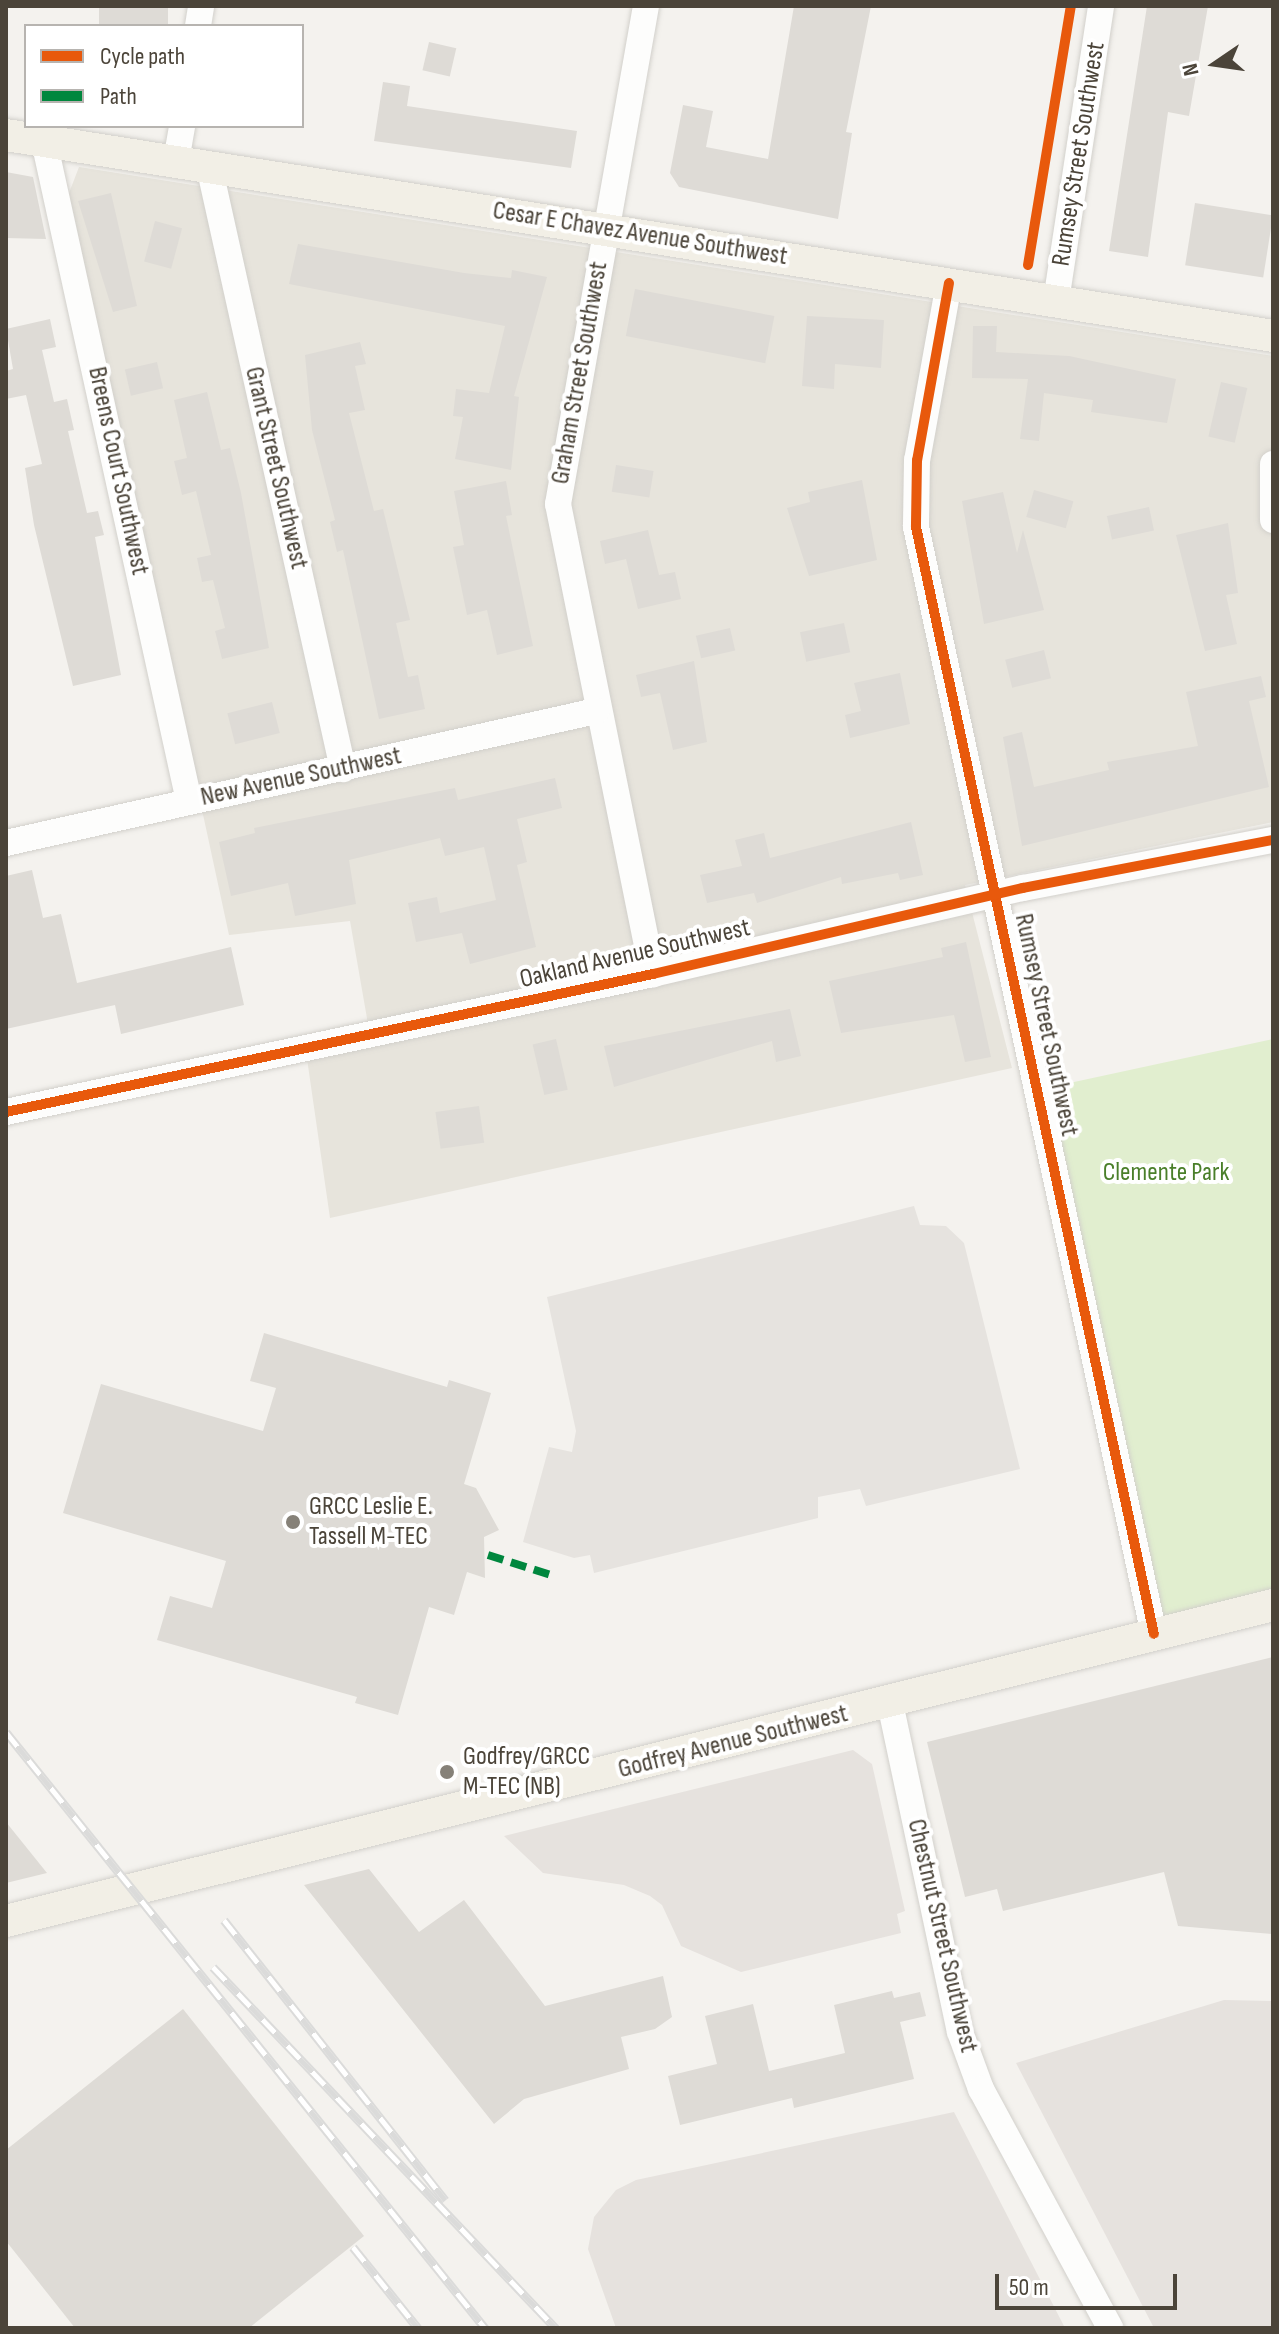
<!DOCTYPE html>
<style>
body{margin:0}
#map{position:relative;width:1279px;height:2334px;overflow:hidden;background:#f4f2ee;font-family:"Sofia Sans Condensed",sans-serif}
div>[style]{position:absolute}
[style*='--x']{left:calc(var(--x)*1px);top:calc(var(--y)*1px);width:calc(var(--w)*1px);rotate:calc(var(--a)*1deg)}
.residential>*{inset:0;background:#e7e4dc}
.industrial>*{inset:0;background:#e6e2de}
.green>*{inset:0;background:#e1eecf}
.parking>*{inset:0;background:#e6e3df}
.building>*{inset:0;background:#dedbd6;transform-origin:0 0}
.roads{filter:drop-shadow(0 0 2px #d2d0cb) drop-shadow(0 0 2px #d2d0cb)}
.minor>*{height:26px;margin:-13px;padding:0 13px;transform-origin:13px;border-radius:13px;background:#fdfdfc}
.major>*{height:32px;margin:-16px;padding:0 16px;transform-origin:16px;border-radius:16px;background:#f2efe6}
.rail>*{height:9px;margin-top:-4.5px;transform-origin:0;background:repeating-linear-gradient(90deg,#fff 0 18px,#dbdbda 0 36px);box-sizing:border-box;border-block:2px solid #dbdbda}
.quiet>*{height:8px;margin-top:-4px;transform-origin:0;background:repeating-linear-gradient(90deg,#00873e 0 16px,transparent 0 24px)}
.cycleway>*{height:10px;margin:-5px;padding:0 5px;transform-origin:5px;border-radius:5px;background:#e8590c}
.dots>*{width:22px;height:22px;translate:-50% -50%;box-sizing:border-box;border:4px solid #fff;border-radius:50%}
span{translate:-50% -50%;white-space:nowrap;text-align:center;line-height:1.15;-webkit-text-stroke:8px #fff;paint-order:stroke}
.street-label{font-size:26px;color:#4b4439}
.park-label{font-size:26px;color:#4a7f2a}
.poi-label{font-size:26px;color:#4b4439}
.left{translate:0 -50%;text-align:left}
.frame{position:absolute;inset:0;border:8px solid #4b4439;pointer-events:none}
.legend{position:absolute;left:24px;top:24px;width:280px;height:104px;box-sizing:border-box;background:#fff;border:2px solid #b7b4b0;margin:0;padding:10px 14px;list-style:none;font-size:24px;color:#4b4439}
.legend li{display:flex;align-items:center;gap:16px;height:40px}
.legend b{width:40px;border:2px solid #b7b4b0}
.north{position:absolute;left:1175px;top:24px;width:80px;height:80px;-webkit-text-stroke:6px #fff;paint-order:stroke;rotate:257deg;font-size:22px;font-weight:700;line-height:32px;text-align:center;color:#4b4439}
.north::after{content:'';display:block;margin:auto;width:28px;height:36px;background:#4b4439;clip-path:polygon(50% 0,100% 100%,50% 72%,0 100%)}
.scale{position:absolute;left:995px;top:2274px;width:182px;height:36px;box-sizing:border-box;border:4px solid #4b4439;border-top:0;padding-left:10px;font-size:24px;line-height:28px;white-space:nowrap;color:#4b4439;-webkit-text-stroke:6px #fff;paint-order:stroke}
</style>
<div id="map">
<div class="residential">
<i style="clip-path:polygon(79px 167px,1273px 356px,1273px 822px,965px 885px,1012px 1068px,330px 1218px,304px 1038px,368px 1024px,350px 921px,229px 935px,69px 193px)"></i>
</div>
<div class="industrial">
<i style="clip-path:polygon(853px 1750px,872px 1764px,905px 1911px,897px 1914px,901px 1933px,741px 1972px,681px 1946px,662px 1905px,650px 1896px,624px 1885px,543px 1873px,504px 1836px)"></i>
<i style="clip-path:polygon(1224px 2000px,1273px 2001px,1273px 2328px,1154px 2328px,1016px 2063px)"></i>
<i style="clip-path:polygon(954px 2112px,1065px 2328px,616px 2328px,588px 2249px,594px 2217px,616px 2190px,636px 2180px)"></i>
</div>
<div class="green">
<i style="clip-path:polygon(1273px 1039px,1273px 1607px,1154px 1634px,1037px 1090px)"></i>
</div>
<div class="parking">
<i style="clip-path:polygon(914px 1206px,920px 1225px,946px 1226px,964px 1243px,1020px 1469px,866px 1506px,860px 1489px,818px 1497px,818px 1518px,594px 1573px,590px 1555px,574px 1558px,523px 1542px,549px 1447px,572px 1452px,576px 1431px,547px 1297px)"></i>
</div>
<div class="building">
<i style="left:99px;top:6px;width:69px;height:20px"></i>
<i style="clip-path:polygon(794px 6px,871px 6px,846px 132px,852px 133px,838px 219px,679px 187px,670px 173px,683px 105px,713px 111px,706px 147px,768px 159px)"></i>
<i style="clip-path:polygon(1147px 6px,1208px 6px,1189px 116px,1168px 112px,1148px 257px,1109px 251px)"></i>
<i style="left:429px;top:42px;width:28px;height:29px;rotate:13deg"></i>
<i style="clip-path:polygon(383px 82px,410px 86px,407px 106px,577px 131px,571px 168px,374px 141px)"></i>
<i style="clip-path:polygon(6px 172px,33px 177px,46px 239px,6px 238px)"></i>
<i style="clip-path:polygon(111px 193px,137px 306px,113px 312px,78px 201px)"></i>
<i style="left:1195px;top:203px;width:79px;height:63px;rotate:9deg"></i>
<i style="left:155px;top:221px;width:28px;height:42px;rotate:15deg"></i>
<i style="clip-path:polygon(298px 244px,464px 273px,511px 278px,512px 270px,547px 277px,514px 396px,519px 397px,511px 470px,455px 459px,463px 417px,453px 416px,456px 389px,489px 393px,505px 326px,289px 284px)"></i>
<i style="left:635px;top:289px;width:142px;height:48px;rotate:11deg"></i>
<i style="clip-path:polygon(807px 316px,884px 320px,881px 368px,835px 364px,834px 389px,802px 386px)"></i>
<i style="clip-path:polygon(50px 319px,56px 347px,42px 350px,54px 402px,67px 399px,74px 430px,68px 431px,87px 513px,98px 511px,104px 535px,95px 537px,121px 675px,73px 686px,34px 525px,25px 468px,42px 464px,26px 395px,6px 399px,6px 371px,13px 369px,6px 329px)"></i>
<i style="clip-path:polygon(973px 326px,997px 326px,996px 352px,1069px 356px,1176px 379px,1167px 423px,1091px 412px,1093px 400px,1044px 393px,1039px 441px,1020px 439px,1028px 379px,972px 378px)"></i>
<i style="clip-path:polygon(360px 342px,366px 364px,355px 366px,365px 410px,349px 413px,374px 511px,383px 509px,410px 620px,396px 623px,408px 677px,418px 675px,425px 709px,379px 719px,343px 550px,337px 552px,330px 522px,335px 520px,312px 430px,305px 355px)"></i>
<i style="left:157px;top:362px;width:27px;height:33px;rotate:77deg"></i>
<i style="left:1221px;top:382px;width:27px;height:56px;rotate:13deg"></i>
<i style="clip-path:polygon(207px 392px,221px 450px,230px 448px,241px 493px,269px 648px,222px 659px,215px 631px,225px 628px,213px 580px,202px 582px,197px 558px,211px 555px,196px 491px,182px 495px,174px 461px,187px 458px,174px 400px)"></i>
<i style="left:616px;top:465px;width:38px;height:27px;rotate:9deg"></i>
<i style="clip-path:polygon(862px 480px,877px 560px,809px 576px,787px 508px,810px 502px,808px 492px)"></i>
<i style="clip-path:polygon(506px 481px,512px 515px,506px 516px,533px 646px,497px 655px,487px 610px,467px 615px,453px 547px,464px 545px,454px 491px)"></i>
<i style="left:1034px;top:490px;width:41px;height:28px;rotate:16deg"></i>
<i style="clip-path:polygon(1003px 492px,1017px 553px,1023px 530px,1044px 610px,984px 624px,962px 501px)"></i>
<i style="left:1149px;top:507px;width:24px;height:43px;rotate:78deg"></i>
<i style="clip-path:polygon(1228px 523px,1238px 593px,1226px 595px,1237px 644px,1205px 651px,1176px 535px)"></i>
<i style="clip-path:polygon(648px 530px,659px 575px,675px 572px,681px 599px,638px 609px,626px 559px,605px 564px,600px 541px)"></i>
<i style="left:844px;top:623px;width:30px;height:45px;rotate:78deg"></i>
<i style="left:730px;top:628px;width:23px;height:35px;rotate:77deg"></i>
<i style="left:1044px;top:650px;width:29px;height:40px;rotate:76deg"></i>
<i style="clip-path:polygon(694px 661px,707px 742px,673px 750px,660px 693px,641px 697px,636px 675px)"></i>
<i style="clip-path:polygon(900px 673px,910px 724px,850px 738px,845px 715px,861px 711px,854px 683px)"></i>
<i style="clip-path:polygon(1261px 676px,1266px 697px,1249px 701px,1269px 787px,1022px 846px,1003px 737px,1022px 732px,1034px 787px,1109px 770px,1107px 762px,1198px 746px,1186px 692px)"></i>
<i style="left:272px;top:702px;width:32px;height:46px;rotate:76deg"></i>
<i style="clip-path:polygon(555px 778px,562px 808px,517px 819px,527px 862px,517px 865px,536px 947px,470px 964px,462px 933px,416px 942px,408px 903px,437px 897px,440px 913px,496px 900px,484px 847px,445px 856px,440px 838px,349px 860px,356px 904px,295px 916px,288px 883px,231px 896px,219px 842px,255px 833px,254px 828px,455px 788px,458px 800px)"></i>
<i style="clip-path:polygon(911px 822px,923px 875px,900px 880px,898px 873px,842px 884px,841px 877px,757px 903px,754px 893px,707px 903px,700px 875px,742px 866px,735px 840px,764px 833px,770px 858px)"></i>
<i style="clip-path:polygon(32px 870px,43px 918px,61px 914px,77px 983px,231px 947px,244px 1005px,121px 1034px,115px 1005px,6px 1029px,6px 876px)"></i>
<i style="clip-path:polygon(966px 942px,991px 1057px,965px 1062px,954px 1015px,841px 1033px,829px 981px,943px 957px,941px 948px)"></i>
<i style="clip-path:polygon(790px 1009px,801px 1056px,776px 1062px,772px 1041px,614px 1087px,604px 1046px)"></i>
<i style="left:556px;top:1039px;width:52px;height:24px;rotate:77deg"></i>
<i style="left:479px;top:1106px;width:37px;height:44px;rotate:82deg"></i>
<i style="clip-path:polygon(264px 1333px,447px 1387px,449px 1380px,491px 1393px,464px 1484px,476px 1488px,499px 1530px,484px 1537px,485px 1578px,467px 1572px,454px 1615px,429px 1607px,398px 1715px,355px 1703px,357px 1697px,157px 1640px,170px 1596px,212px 1608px,226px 1561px,63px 1513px,101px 1384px,263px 1431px,276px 1388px,250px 1381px)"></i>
<i style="clip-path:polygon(1273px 1657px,1273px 1934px,1178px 1926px,1164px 1872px,1003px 1911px,997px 1889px,965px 1897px,927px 1742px)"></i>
<i style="clip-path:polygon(6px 1822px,47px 1873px,6px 1883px)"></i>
<i style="clip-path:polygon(369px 1869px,419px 1932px,464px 1900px,545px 2006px,663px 1976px,672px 2017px,655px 2029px,621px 2037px,629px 2069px,524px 2099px,494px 2124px,304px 1885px)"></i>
<i style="clip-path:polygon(892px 1991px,894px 1998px,920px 1992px,926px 2016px,900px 2022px,914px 2079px,794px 2108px,792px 2098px,680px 2125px,668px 2076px,717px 2064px,705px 2016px,753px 2004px,769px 2071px,845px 2053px,834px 2005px)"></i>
<i style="clip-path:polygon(183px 2009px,364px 2236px,249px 2328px,75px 2328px,6px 2241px,6px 2150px)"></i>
</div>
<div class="roads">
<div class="minor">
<i style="--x:646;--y:6;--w:506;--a:100.02"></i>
<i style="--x:558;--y:504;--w:480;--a:78.6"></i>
<i style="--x:198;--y:26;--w:20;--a:-81"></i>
<i style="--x:44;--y:141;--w:676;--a:77.61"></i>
<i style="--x:176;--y:161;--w:36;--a:-80"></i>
<i style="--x:209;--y:166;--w:618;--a:77.47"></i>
<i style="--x:949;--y:283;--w:180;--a:100.2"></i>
<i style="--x:917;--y:460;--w:67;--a:90.9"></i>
<i style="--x:916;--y:527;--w:1132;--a:77.87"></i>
<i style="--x:1056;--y:301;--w:298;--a:-81.3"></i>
<i style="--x:1273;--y:464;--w:56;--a:90"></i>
<i style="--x:6;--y:843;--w:605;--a:-12.61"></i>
<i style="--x:6;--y:1112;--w:662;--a:-12.04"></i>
<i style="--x:653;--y:974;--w:380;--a:-13.1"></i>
<i style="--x:1023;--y:888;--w:255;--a:-10.9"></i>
<i style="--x:890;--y:1703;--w:336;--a:78"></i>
<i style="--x:960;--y:2032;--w:61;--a:69.8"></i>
<i style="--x:981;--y:2089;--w:272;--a:61.6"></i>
</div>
<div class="major">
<i style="--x:6;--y:135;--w:1283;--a:9.01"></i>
<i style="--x:6;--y:1921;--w:1306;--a:-14"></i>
</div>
</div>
<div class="rail">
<i style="--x:6;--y:1732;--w:765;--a:51.21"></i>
<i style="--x:224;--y:1920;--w:357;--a:51.7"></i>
<i style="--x:213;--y:1967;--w:498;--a:46.5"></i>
<i style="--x:353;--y:2247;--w:104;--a:51.3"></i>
</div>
<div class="quiet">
<i style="--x:488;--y:1555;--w:66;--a:17.6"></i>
</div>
<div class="cycleway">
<i style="--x:1028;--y:265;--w:263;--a:-80.6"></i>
<i style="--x:949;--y:283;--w:180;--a:100.2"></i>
<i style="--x:917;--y:460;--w:67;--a:90.9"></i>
<i style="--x:916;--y:527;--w:1132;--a:77.87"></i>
<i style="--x:6;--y:1112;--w:662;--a:-12.04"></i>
<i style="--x:653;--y:974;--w:380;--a:-13.1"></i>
<i style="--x:1023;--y:888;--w:255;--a:-10.9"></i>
</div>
<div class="dots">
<i style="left:293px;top:1522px;background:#868178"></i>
<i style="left:447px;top:1772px;background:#868178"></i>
</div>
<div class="street-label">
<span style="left:1079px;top:154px;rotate:-81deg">Rumsey Street Southwest</span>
<span style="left:640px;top:234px;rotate:9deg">Cesar E Chavez Avenue Southwest</span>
<span style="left:580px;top:373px;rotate:-80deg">Graham Street Southwest</span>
<span style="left:276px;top:468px;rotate:77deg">Grant Street Southwest</span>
<span style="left:118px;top:471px;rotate:78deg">Breens Court Southwest</span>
<span style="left:301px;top:777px;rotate:-12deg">New Avenue Southwest</span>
<span style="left:635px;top:954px;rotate:-13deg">Oakland Avenue Southwest</span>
<span style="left:1046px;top:1025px;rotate:78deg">Rumsey Street Southwest</span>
<span style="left:733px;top:1742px;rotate:-14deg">Godfrey Avenue Southwest</span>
<span style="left:942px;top:1936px;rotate:77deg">Chestnut Street Southwest</span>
</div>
<div class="park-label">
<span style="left:1166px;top:1173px">Clemente Park</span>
</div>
<div class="poi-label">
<span class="left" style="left:309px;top:1522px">GRCC Leslie E.<br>Tassell M-TEC</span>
<span class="left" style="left:463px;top:1772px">Godfrey/GRCC<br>M-TEC (NB)</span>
</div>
<div class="frame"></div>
<ul class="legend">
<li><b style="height:10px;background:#e8590c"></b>Cycle path</li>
<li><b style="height:10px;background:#00873e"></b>Path</li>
</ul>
<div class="north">N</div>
<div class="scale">50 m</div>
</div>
